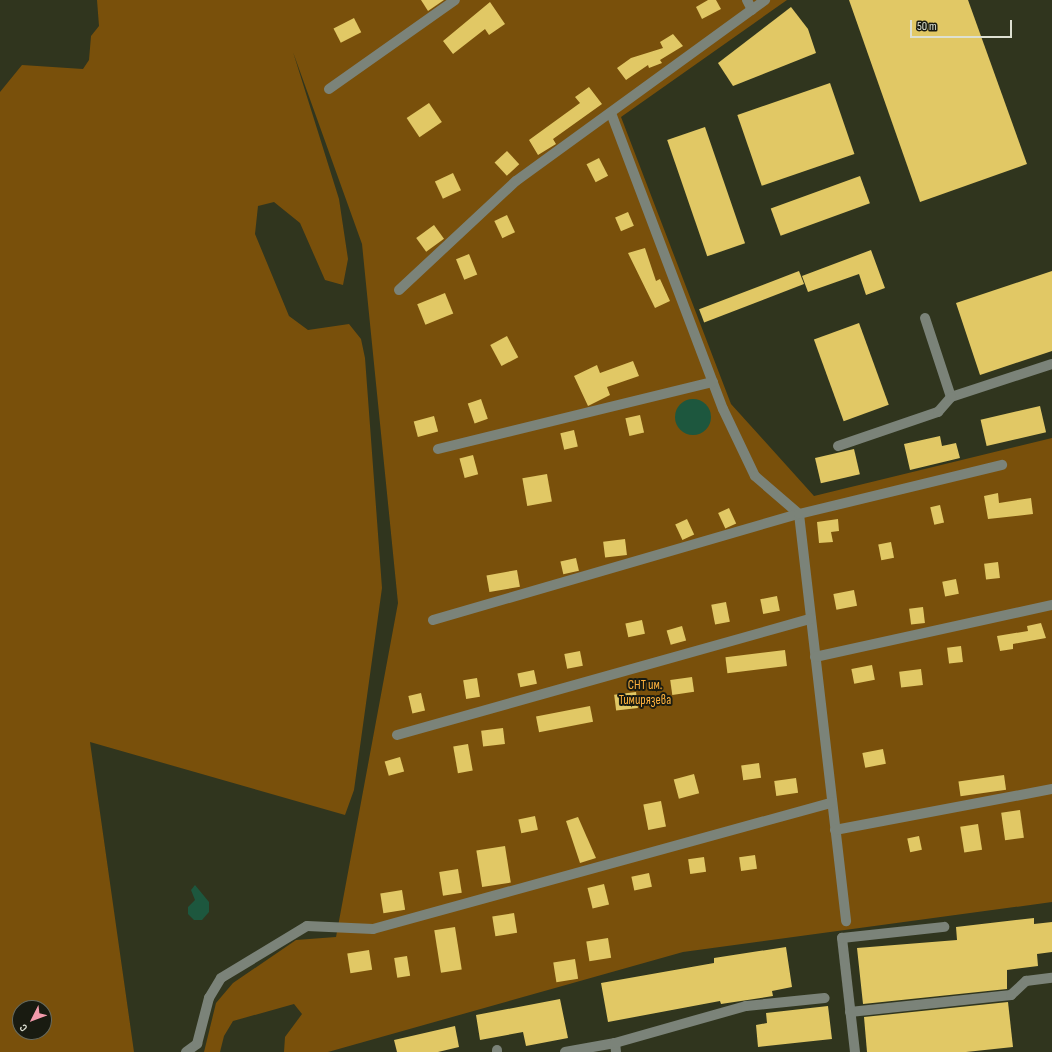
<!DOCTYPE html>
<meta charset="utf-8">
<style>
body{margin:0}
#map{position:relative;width:1052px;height:1052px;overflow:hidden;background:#30351e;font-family:"Sofia Sans Condensed",sans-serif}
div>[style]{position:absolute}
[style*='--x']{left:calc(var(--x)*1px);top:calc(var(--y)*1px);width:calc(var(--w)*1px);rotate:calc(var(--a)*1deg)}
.green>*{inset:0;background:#79500b}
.water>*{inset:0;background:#1d573e}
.round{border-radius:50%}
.building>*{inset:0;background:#e1c865;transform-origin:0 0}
.minor>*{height:10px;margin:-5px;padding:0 5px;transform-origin:5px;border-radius:5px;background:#7b8379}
span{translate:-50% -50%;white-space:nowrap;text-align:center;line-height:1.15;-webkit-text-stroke:4px #191b11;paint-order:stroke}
.park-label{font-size:13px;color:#fdb13d}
.north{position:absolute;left:12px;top:1000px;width:40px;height:40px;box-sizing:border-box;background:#191b11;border:1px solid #676a5e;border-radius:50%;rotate:228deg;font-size:11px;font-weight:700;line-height:16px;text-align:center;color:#dde0d2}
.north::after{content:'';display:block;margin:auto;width:14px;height:18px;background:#f39aab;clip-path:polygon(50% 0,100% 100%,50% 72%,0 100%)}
.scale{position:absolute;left:910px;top:20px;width:102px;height:18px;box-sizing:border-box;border:2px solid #dde0d2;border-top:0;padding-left:5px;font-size:12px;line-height:14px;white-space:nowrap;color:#dde0d2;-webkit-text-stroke:3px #191b11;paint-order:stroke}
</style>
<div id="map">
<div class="green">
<i style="clip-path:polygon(evenodd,97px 0,787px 0,621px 117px,731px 404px,814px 496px,1052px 438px,1052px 902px,683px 952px,328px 1052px,284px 1052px,285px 1037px,302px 1014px,294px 1004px,233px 1021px,224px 1036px,220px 1052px,204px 1052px,216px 1003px,233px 983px,296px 940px,336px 937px,398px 603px,362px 244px,293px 52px,339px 199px,348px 259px,343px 285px,325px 280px,300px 223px,274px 202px,258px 206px,255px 234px,289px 316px,308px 330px,349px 324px,361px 339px,365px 358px,382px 588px,354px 790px,345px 815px,90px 742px,134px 1052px,0 1052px,0 92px,22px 65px,83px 69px,89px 60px,91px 36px,99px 26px,97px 0,20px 1008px,44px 1008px,44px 1032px,20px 1032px,20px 1008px)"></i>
</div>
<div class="water">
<i class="round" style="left:675px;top:399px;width:36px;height:36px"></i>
<i style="clip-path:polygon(195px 885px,209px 902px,209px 912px,202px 920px,194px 920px,188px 914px,188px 907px,195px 900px,191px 890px)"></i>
</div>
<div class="building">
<i style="clip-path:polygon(421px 0,444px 0,428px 11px)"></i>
<i style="clip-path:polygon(708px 0,716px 0,721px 9px,702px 19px,696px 7px)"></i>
<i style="clip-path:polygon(849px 0,968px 0,1027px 164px,920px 202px)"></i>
<i style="clip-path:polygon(490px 2px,505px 24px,489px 35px,485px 29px,453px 54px,443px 41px)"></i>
<i style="clip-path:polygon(791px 7px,808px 29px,816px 53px,733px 86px,718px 63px)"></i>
<i style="left:354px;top:18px;width:16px;height:23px;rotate:63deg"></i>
<i style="clip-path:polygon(673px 34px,683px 46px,660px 60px,662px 63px,649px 68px,648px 65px,626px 80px,617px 68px,631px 58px,663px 48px,660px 42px)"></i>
<i style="left:830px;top:83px;width:75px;height:98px;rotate:71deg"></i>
<i style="clip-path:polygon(589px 87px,602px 104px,553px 139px,556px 144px,538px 155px,529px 140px,580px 103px,575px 97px)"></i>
<i style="left:429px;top:103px;width:23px;height:27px;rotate:56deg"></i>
<i style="left:705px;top:127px;width:123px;height:40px;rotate:71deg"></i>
<i style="left:507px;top:151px;width:18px;height:17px;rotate:47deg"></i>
<i style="left:599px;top:158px;width:20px;height:14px;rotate:63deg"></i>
<i style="left:453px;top:173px;width:19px;height:20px;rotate:65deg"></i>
<i style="left:860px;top:176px;width:29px;height:95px;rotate:70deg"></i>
<i style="left:628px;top:212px;width:15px;height:14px;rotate:67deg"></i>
<i style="left:507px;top:215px;width:19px;height:14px;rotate:65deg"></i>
<i style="left:434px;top:225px;width:17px;height:22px;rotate:54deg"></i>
<i style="clip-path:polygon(645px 248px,656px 281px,660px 279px,670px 301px,655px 308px,628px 253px)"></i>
<i style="clip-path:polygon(871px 250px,885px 288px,866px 295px,859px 274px,808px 292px,802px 276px)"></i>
<i style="left:469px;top:254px;width:22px;height:14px;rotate:68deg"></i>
<i style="left:799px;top:271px;width:14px;height:107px;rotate:69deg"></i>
<i style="clip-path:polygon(1052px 271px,1052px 351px,980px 375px,956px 303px)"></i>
<i style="left:445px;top:293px;width:22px;height:30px;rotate:68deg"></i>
<i style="left:859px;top:323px;width:87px;height:48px;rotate:70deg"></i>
<i style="left:507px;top:336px;width:24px;height:19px;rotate:62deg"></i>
<i style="clip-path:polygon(633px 361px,639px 376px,607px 387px,610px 395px,588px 406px,574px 376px,597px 365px,600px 373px)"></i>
<i style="left:481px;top:399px;width:21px;height:14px;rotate:71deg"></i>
<i style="left:1040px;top:406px;width:27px;height:61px;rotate:77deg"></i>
<i style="left:640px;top:415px;width:18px;height:15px;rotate:77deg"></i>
<i style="left:434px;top:416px;width:16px;height:21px;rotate:75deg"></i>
<i style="left:574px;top:430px;width:17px;height:14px;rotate:77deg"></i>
<i style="clip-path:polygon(940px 436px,942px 446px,956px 443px,960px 458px,910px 470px,904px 444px)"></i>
<i style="left:854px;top:449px;width:26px;height:40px;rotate:77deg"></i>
<i style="left:473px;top:455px;width:20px;height:14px;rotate:75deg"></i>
<i style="left:547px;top:474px;width:28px;height:25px;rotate:80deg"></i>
<i style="clip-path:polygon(998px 493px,999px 503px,1031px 498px,1033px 514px,988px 519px,984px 496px)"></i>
<i style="left:940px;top:505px;width:18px;height:10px;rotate:77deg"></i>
<i style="left:729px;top:508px;width:17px;height:12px;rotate:65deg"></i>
<i style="left:687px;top:519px;width:17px;height:13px;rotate:65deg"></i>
<i style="clip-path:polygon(838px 519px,839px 531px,831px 532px,833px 542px,819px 543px,817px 522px)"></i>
<i style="left:625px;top:539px;width:16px;height:22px;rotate:83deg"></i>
<i style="left:891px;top:542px;width:16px;height:13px;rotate:79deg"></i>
<i style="left:576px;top:558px;width:13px;height:16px;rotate:77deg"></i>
<i style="left:998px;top:562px;width:16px;height:14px;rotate:83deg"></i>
<i style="left:517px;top:570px;width:17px;height:31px;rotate:80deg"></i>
<i style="left:956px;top:579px;width:15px;height:14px;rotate:79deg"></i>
<i style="left:854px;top:590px;width:16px;height:21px;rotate:79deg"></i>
<i style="left:777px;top:596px;width:15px;height:17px;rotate:79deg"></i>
<i style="left:726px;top:602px;width:20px;height:15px;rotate:79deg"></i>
<i style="left:923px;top:607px;width:16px;height:14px;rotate:83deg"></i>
<i style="left:642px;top:620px;width:14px;height:17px;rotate:78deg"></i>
<i style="clip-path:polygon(1041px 623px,1046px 638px,1013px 644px,1013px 649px,1000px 651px,997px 636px,1028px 631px,1027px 626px)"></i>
<i style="left:682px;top:626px;width:15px;height:16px;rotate:74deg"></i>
<i style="left:961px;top:646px;width:16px;height:14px;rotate:83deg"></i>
<i style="left:785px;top:650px;width:16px;height:60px;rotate:83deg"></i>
<i style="left:580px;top:651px;width:15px;height:16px;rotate:79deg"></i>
<i style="left:872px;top:665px;width:15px;height:21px;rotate:79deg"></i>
<i style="left:921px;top:669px;width:16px;height:22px;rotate:83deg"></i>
<i style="left:534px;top:670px;width:14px;height:17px;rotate:78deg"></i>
<i style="left:692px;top:677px;width:15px;height:22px;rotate:82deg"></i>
<i style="left:477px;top:678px;width:19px;height:14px;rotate:81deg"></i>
<i style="left:636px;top:692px;width:16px;height:22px;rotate:83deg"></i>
<i style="left:421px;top:693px;width:18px;height:13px;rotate:77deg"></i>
<i style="left:590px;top:706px;width:16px;height:55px;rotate:79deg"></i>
<i style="left:503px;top:728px;width:16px;height:22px;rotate:83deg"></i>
<i style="left:468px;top:744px;width:27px;height:15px;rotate:80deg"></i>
<i style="left:883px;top:749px;width:15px;height:21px;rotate:79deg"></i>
<i style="left:400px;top:757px;width:15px;height:16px;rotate:74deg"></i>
<i style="left:759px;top:763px;width:15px;height:18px;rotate:82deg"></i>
<i style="left:694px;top:774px;width:20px;height:21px;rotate:75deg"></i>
<i style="left:1004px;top:775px;width:15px;height:46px;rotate:82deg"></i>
<i style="left:796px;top:778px;width:15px;height:22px;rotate:82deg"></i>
<i style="left:661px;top:801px;width:26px;height:18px;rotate:79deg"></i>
<i style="left:1020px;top:810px;width:28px;height:19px;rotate:82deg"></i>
<i style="left:535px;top:816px;width:14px;height:17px;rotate:78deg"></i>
<i style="clip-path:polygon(578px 817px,596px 858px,580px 863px,566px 821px)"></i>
<i style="left:978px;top:824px;width:26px;height:18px;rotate:81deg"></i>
<i style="left:919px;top:836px;width:14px;height:12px;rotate:78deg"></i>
<i style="left:505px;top:846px;width:37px;height:29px;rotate:81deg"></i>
<i style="left:755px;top:855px;width:14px;height:16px;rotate:82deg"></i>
<i style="left:704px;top:857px;width:15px;height:16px;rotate:82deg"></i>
<i style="left:458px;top:869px;width:24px;height:19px;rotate:81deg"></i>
<i style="left:649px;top:873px;width:14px;height:18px;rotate:78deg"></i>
<i style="left:604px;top:884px;width:21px;height:17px;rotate:76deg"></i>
<i style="left:402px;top:890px;width:20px;height:22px;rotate:81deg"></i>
<i style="left:514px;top:913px;width:20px;height:22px;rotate:81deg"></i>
<i style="clip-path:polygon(1034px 918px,1034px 924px,1052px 922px,1052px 952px,1037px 954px,1038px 966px,1007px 970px,1007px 989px,863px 1004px,857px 948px,957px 940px,956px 927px)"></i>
<i style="left:455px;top:927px;width:43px;height:21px;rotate:81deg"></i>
<i style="left:608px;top:938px;width:20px;height:22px;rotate:81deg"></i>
<i style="clip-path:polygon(786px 947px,792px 987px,772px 991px,773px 996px,721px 1004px,720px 1001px,608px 1022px,601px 983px,714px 963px,714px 958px)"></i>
<i style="left:369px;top:950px;width:20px;height:22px;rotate:81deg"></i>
<i style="left:407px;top:956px;width:20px;height:13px;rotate:81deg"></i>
<i style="left:575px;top:959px;width:20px;height:22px;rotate:81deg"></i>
<i style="clip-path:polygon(560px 999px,568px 1038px,526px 1046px,523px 1032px,480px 1040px,476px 1015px)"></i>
<i style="clip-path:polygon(1008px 1002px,1013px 1047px,966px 1052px,867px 1052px,864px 1017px)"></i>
<i style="clip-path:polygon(828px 1006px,832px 1039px,758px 1047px,756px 1025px,767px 1023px,766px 1013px)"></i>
<i style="clip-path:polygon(455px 1026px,459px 1047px,438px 1052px,397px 1052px,394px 1040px)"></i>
</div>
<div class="minor">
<i style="--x:747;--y:0;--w:11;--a:63"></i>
<i style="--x:329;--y:89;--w:154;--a:-35.2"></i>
<i style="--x:611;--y:113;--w:316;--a:69.3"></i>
<i style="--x:723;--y:409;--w:74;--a:64.5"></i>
<i style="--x:755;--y:476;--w:58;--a:40.8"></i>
<i style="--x:799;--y:514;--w:410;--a:83.4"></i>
<i style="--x:399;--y:290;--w:160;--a:-43"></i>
<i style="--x:516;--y:181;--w:308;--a:-36"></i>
<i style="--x:925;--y:318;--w:83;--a:71.8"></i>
<i style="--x:951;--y:397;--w:106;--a:-18.1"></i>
<i style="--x:838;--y:446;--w:106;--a:-18.8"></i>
<i style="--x:938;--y:412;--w:20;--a:-49"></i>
<i style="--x:438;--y:449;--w:283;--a:-13.7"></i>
<i style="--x:433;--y:620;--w:381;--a:-16.2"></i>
<i style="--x:799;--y:514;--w:209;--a:-13.6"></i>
<i style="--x:815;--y:657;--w:243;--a:-12.4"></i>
<i style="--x:397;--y:735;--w:430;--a:-15.7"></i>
<i style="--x:835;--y:830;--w:221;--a:-10.7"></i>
<i style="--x:850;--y:1012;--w:162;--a:-6"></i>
<i style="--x:1011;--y:995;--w:21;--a:-43"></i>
<i style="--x:1026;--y:981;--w:26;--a:-7"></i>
<i style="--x:497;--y:1050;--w:2;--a:90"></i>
<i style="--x:186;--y:1052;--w:14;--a:-36"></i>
<i style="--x:197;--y:1044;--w:48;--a:-75.4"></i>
<i style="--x:209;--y:998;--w:23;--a:-59"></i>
<i style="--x:221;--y:978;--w:100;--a:-31.2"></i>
<i style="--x:307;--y:926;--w:66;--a:2.6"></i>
<i style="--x:373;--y:929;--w:476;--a:-15.4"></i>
<i style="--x:565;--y:1052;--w:51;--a:-10.2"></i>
<i style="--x:616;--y:1052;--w:9;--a:-96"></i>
<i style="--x:615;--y:1043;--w:136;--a:-15.8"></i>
<i style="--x:746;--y:1006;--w:79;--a:-5.8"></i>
<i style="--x:855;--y:1052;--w:115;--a:-96.5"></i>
<i style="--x:842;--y:938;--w:103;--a:-6.2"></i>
</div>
<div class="park-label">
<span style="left:645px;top:693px">СНТ им.<br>Тимирязева</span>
</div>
<div class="north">С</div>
<div class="scale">50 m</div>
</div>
